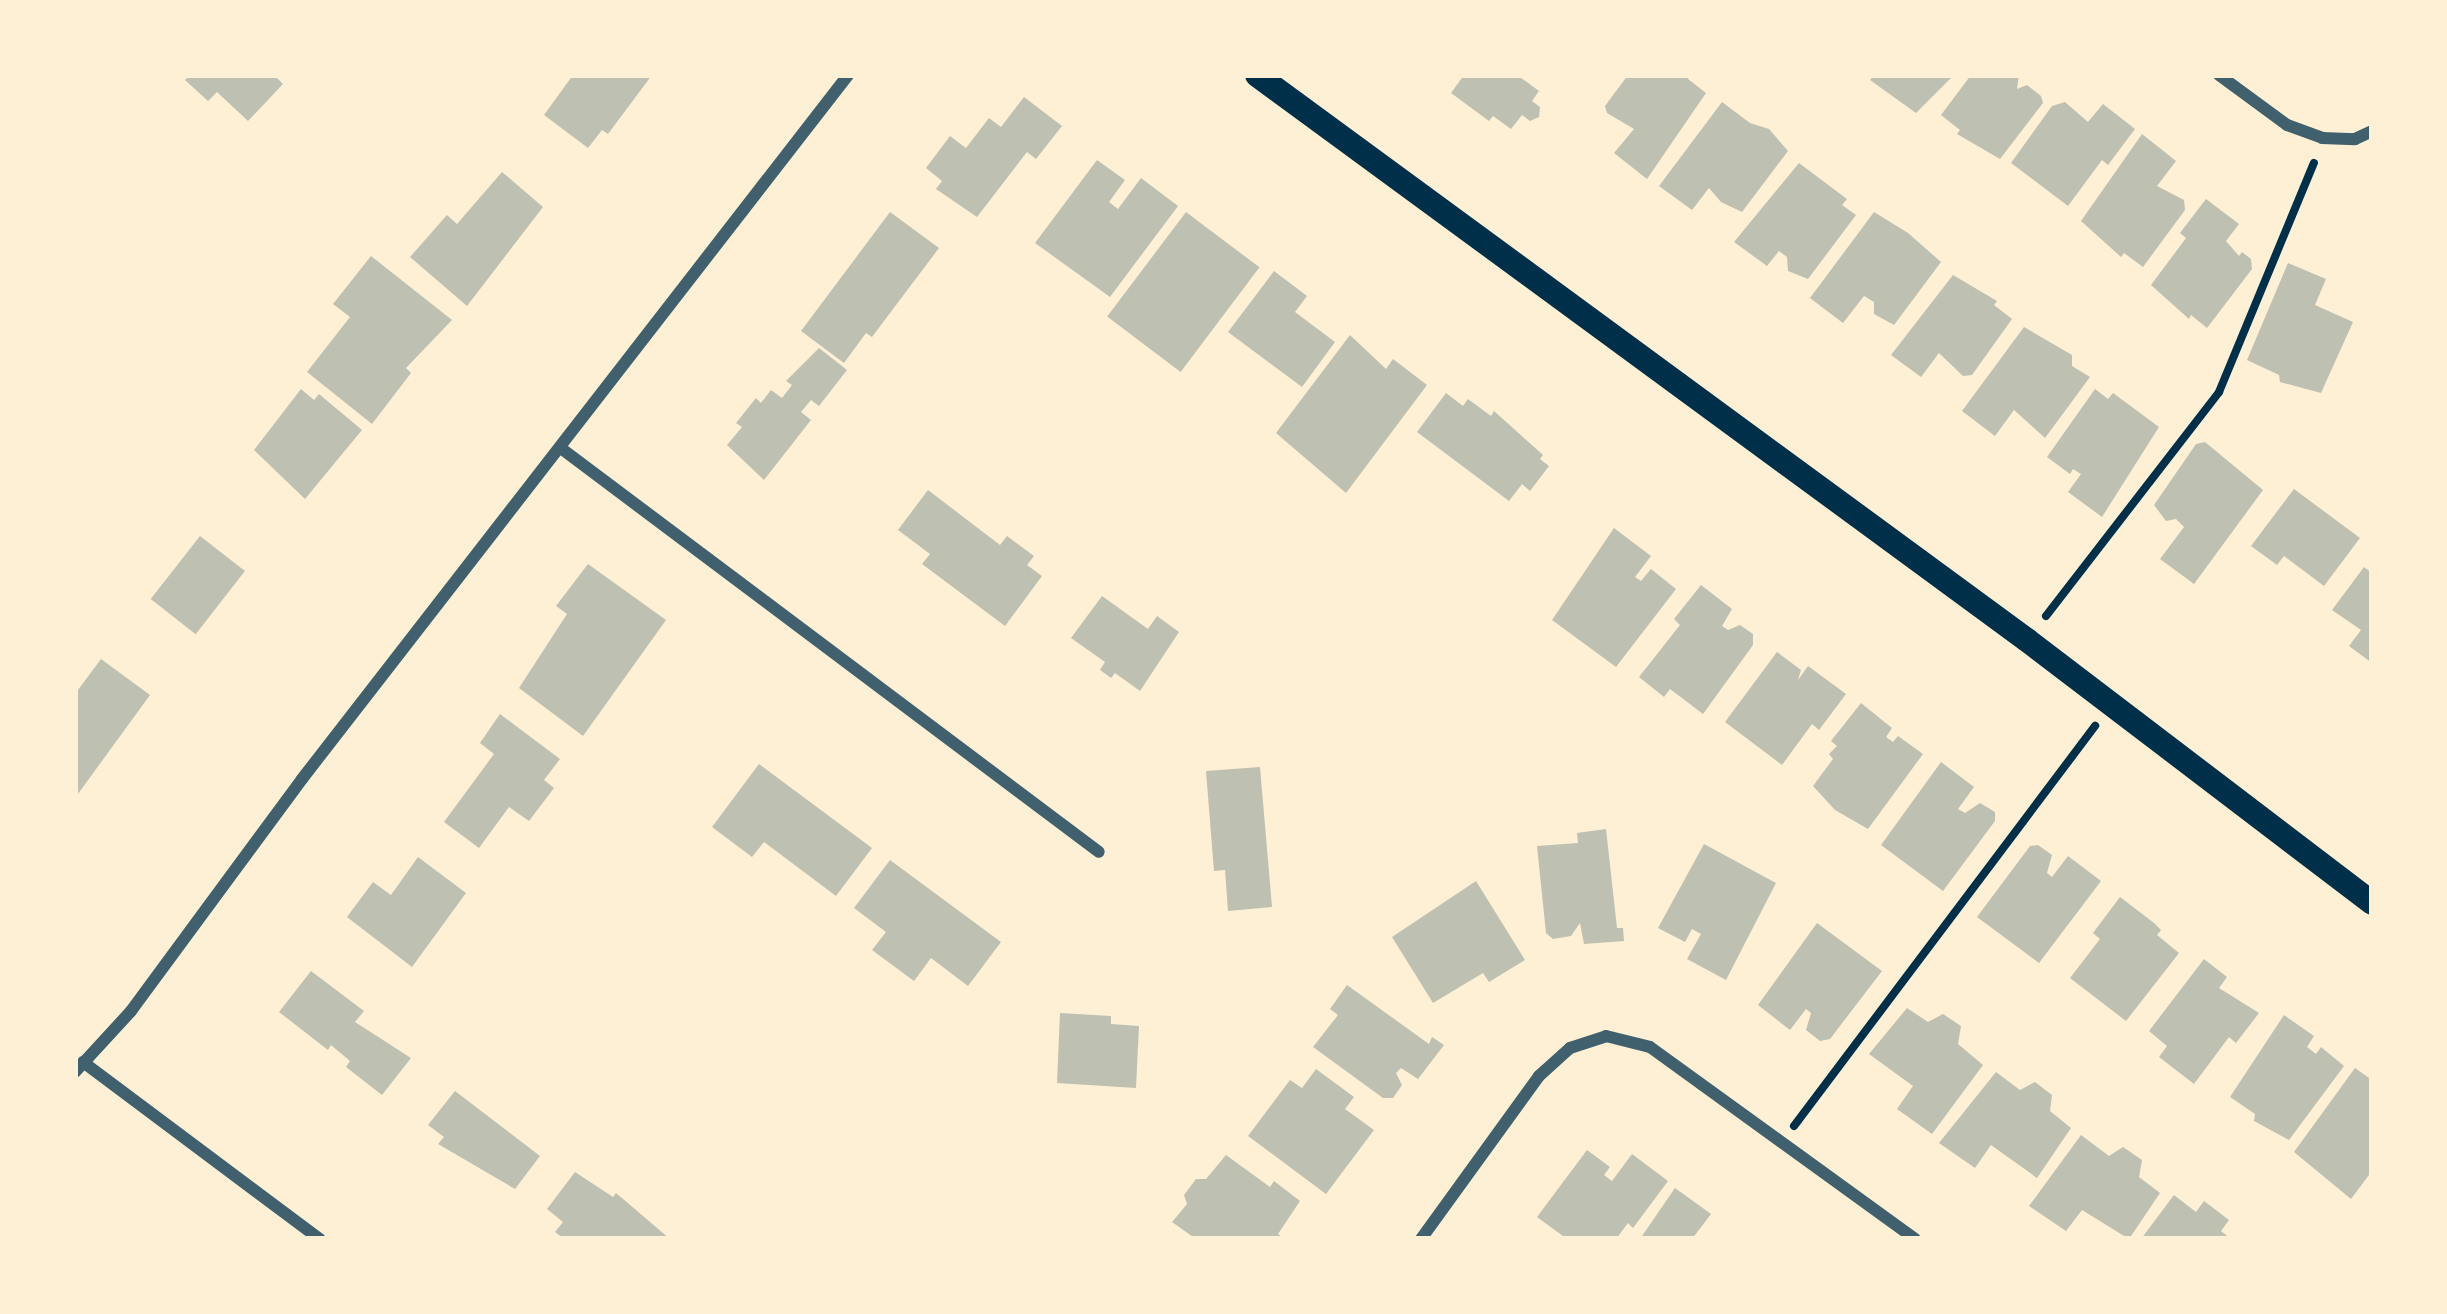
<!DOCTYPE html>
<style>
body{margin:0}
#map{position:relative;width:2447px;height:1314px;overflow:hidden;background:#fdf0d5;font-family:Karla,sans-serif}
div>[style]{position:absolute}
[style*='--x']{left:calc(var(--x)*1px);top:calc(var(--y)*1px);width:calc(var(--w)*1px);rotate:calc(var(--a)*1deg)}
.building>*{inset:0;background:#bec0b2;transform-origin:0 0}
.path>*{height:8px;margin:-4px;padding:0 4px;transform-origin:4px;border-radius:4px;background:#003049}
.minor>*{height:12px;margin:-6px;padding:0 6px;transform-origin:6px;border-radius:6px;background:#3f606c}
.secondary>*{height:24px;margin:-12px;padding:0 12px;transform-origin:12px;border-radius:12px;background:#003049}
span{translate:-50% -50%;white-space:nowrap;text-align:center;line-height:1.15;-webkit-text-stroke:10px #fdf0d5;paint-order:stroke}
.frame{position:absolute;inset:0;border:78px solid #fdf0d5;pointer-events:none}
</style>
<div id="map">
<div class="building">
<i style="clip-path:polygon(190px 75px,274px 75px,283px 84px,248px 121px,217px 92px,208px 101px,185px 80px)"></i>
<i style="clip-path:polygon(573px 75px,652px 75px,608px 134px,602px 130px,588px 148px,544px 115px)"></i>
<i style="clip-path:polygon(1464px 75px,1517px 75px,1539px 91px,1532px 101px,1540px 107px,1539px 117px,1530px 121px,1522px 115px,1511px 129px,1493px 116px,1489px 121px,1451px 93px)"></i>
<i style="clip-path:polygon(1628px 75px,1691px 75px,1688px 79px,1706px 93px,1647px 179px,1614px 153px,1634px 129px,1607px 113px,1605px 106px)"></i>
<i style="clip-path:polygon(1874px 75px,1954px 75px,1916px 113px,1870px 80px)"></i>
<i style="clip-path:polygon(1971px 75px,2019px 75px,2017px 89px,2027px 85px,2041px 96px,2043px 103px,2000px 159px,1957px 134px,1960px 130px,1941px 115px)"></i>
<i style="clip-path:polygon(1024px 97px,1062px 126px,1036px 159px,1027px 152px,977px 217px,936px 189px,942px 181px,926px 168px,950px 136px,966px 148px,989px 118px,1001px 127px)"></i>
<i style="clip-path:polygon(1722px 102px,1750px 123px,1769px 129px,1788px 151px,1742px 212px,1721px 202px,1709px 188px,1692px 210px,1659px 186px)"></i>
<i style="clip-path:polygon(2065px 102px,2088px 122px,2103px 104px,2135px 129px,2108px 165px,2102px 160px,2068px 206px,2011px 163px,2052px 106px)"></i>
<i style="clip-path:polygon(2142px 134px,2176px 161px,2157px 186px,2184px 200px,2185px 210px,2143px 267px,2124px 253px,2121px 257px,2081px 221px)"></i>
<i style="clip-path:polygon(1097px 160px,1125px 180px,1109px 202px,1118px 209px,1141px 178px,1178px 206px,1110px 297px,1035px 243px)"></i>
<i style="clip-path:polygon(1799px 163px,1847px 199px,1842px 205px,1856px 215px,1808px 279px,1788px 271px,1787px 257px,1779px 251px,1767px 266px,1734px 242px)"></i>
<i style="clip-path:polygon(502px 172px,543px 207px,467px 306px,410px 257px,447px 215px,457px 224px)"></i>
<i style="clip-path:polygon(2206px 199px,2239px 224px,2226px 241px,2239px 256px,2242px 252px,2251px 259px,2252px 269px,2207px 328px,2191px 315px,2189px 319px,2151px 285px,2186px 238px,2180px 233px)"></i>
<i style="clip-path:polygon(890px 212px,939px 248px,872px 337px,866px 333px,844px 363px,801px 331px)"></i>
<i style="left:1186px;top:212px;width:92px;height:131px;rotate:37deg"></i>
<i style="clip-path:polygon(1874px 212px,1908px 233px,1941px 262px,1894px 325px,1874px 314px,1874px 302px,1864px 296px,1843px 323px,1810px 298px)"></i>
<i style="clip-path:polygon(371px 256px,452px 320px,406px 368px,411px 373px,372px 424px,307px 372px,350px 317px,333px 304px)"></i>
<i style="clip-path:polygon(2288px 263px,2326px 279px,2315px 305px,2353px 322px,2321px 393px,2280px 382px,2279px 375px,2247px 360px)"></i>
<i style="clip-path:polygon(1274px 271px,1307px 296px,1295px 312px,1335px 342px,1302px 387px,1228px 332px)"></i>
<i style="clip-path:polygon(1953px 275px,1997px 301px,1994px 305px,2012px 319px,1972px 375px,1963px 376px,1939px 353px,1921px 377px,1891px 355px)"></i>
<i style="clip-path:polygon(2024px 327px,2072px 355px,2072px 366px,2090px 377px,2045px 438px,2014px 410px,1995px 436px,1962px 411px)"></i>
<i style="clip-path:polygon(1350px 335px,1386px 369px,1393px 359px,1427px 385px,1346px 493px,1276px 433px)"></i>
<i style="clip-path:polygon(819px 348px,847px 370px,819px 406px,811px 400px,801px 412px,811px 420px,764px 480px,727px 445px,742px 427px,736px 423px,756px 398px,761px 403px,771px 390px,782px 398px,792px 385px,786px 381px)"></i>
<i style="clip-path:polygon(301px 389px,314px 400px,319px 394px,362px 430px,305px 499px,254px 450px)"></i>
<i style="clip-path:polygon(2095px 389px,2108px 399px,2113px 393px,2159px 427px,2102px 517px,2068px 492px,2081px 474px,2073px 469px,2070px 474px,2047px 457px)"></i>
<i style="clip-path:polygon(1446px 393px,1463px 406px,1468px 399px,1491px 416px,1494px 411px,1543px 455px,1540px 459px,1549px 466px,1530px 491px,1522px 484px,1509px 501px,1417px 432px)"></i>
<i style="clip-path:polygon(2205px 442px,2263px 490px,2194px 584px,2160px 559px,2184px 527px,2176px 519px,2166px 521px,2154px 505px,2196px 444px)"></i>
<i style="clip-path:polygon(2294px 489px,2360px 538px,2324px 586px,2284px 556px,2277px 565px,2251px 546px)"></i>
<i style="clip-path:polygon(928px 490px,1000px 545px,1007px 536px,1034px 556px,1027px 565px,1042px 576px,1005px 626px,922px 564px,930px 554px,898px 530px)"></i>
<i style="clip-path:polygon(1614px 528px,1651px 556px,1635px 577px,1641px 581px,1651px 569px,1676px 589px,1616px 667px,1552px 620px)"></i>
<i style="left:200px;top:536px;width:57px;height:80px;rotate:38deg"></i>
<i style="clip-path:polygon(588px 564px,666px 620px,583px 736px,519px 688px,567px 614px,556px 606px)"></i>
<i style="clip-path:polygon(2364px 567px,2372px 573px,2372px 663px,2349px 646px,2361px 630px,2332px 610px)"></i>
<i style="clip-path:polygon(1701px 585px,1732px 609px,1722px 626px,1728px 630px,1740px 625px,1753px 634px,1753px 645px,1703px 714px,1670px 689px,1664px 697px,1639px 677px,1680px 625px,1674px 619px)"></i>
<i style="clip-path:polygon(1102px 596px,1148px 629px,1157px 616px,1179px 632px,1140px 691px,1115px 673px,1111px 678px,1100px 670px,1105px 662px,1071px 638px)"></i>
<i style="clip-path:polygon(1777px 652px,1801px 670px,1798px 680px,1808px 666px,1846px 694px,1819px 730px,1812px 724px,1782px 765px,1725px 722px)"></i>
<i style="clip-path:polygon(101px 659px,150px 695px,75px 798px,75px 694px)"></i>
<i style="clip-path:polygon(1861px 703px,1892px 728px,1886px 737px,1893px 742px,1898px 736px,1923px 754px,1868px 829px,1835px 810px,1813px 786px,1833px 759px,1829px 754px,1837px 746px,1831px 741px)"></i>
<i style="clip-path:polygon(500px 714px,560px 759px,544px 780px,554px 788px,529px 821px,509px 807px,479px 848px,444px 822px,494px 754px,480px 743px)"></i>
<i style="clip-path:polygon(1941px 762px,1974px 787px,1958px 809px,1965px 813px,1980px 803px,1995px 812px,1995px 821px,1943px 891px,1881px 845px)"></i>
<i style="clip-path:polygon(759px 764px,872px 848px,836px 896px,764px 842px,752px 857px,712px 827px)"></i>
<i style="clip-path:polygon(1260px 767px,1272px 907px,1228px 911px,1225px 870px,1214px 871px,1206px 771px)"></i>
<i style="clip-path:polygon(1606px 829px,1617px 928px,1623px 928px,1624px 941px,1584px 944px,1580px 923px,1571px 936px,1553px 939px,1546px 933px,1537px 846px,1578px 843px,1577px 833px)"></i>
<i style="clip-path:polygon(1704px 844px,1776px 883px,1726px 980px,1687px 959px,1701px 934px,1692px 929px,1685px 942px,1658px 928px)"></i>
<i style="clip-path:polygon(2038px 845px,2052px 855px,2047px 873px,2052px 877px,2068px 856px,2101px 881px,2039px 963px,1977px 917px,2030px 846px)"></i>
<i style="clip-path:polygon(418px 857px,466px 893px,412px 967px,347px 917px,373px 882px,391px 895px)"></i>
<i style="clip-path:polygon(890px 860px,1001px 942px,968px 986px,931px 958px,914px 981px,872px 950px,886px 932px,854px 908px)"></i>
<i style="clip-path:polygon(1476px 881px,1525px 960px,1489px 982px,1483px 973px,1433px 1003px,1392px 937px)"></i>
<i style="clip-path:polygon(2120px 897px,2154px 923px,2161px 930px,2157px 935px,2179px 953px,2126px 1021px,2070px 978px,2100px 939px,2093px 933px)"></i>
<i style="clip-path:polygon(1817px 923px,1882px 971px,1830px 1039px,1820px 1041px,1806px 1030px,1811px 1013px,1806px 1009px,1790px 1030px,1758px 1005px)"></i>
<i style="clip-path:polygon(2204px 959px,2227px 977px,2219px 988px,2259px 1013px,2236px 1043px,2229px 1037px,2194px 1084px,2159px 1057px,2167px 1046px,2149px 1031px)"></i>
<i style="clip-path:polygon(311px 971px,364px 1011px,355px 1022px,411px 1058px,382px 1095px,346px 1067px,350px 1061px,331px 1045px,328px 1050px,279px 1012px)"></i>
<i style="clip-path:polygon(1347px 985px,1429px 1044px,1432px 1037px,1444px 1045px,1418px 1079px,1401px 1068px,1396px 1073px,1402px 1085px,1393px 1098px,1383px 1098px,1313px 1047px,1338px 1015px,1330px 1009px)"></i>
<i style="clip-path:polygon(1907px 1008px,1928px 1022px,1943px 1014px,1961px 1026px,1958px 1044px,1983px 1065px,1932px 1134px,1897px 1109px,1913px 1086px,1869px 1054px)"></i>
<i style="clip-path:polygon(1060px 1013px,1111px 1016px,1111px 1024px,1139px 1026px,1136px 1088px,1057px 1083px)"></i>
<i style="clip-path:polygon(2284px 1015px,2314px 1036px,2307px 1047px,2316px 1054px,2321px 1047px,2344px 1066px,2289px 1140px,2254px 1121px,2255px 1114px,2230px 1097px)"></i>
<i style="clip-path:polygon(2355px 1068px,2372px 1080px,2372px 1171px,2351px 1199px,2294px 1152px)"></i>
<i style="clip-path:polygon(1316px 1069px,1354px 1097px,1345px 1109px,1374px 1130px,1326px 1194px,1248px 1136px,1290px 1080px,1302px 1088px)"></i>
<i style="clip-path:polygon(1996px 1072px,2020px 1090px,2035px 1082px,2052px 1095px,2050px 1111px,2071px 1128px,2037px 1178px,1991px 1145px,1975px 1168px,1939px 1143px)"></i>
<i style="clip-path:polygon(455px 1091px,540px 1156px,515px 1189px,438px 1144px,444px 1137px,428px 1125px)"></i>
<i style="clip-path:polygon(2081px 1135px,2109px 1156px,2123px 1147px,2142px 1160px,2139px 1177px,2160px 1193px,2129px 1239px,2082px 1210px,2066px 1231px,2029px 1206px)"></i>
<i style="clip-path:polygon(1587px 1150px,1610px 1167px,1604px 1175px,1612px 1181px,1632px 1154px,1668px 1181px,1633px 1228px,1628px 1223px,1616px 1239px,1567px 1239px,1537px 1217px)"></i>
<i style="clip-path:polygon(1226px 1155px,1270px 1187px,1274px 1181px,1300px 1201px,1278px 1234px,1285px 1239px,1196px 1239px,1172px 1222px,1187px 1204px,1184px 1195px,1196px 1179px,1206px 1179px)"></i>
<i style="clip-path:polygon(575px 1172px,613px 1197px,616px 1193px,670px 1239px,564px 1239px,555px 1232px,563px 1222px,547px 1209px)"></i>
<i style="clip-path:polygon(1675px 1188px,1711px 1214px,1692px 1239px,1640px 1239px)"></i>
<i style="clip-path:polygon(2174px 1195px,2196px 1212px,2204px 1201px,2229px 1220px,2221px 1231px,2231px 1239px,2141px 1239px)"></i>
</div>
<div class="path">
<i style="--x:2046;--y:616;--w:283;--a:-52.3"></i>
<i style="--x:2219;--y:392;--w:248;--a:-67.5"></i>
<i style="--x:1794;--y:1126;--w:501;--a:-53.04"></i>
</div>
<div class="minor">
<i style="--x:2219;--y:75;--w:84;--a:36.3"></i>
<i style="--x:2287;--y:125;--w:37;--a:20"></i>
<i style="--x:2322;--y:138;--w:33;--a:2"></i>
<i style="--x:2355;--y:139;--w:19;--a:-25"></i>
<i style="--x:562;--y:449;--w:671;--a:36.89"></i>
<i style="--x:83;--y:1062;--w:296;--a:36.8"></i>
<i style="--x:75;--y:1072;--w:83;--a:-47.4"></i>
<i style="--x:131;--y:1011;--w:288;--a:-53.6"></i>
<i style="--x:302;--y:779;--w:891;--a:-52.2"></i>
<i style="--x:1421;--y:1239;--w:201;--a:-54.1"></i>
<i style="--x:1539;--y:1076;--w:42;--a:-42.1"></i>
<i style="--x:1570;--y:1048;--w:38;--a:-18"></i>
<i style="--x:1606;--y:1036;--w:45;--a:14"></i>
<i style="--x:1650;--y:1047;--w:327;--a:35.9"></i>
</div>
<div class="secondary">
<i style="--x:1257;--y:75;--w:955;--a:36.27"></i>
<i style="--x:2027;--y:640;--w:434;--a:37.3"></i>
</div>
<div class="frame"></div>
</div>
